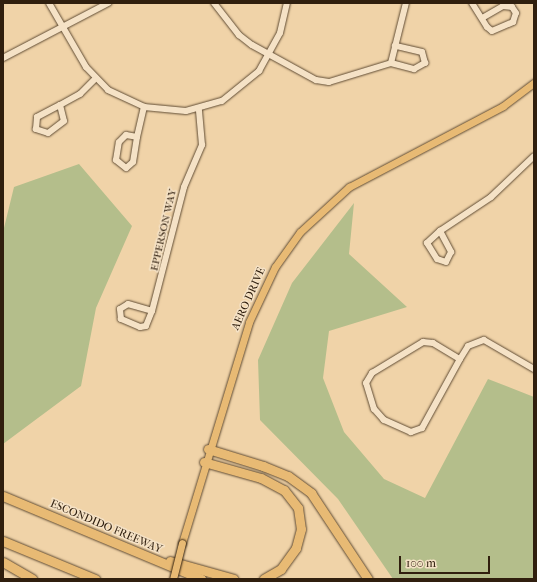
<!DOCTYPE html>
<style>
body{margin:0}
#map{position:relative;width:537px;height:582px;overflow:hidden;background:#f0d3a8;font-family:"IM FELL French Canon",serif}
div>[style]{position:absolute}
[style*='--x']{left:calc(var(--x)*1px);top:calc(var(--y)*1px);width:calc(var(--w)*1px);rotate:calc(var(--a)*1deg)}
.green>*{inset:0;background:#b4be8b}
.roads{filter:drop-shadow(0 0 1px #604c34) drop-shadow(0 0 1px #604c34)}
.minor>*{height:6px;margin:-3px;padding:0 3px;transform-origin:3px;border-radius:3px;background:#f5e2c6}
.major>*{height:7px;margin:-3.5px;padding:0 3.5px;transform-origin:3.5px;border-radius:3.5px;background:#e8ba74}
.highway>*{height:9px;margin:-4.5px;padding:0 4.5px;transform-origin:4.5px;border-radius:4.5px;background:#e8ba74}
.bridges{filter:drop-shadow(0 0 1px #301f0e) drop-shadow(0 0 1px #301f0e)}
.major-bridge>*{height:7px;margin:-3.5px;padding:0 3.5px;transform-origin:3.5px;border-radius:3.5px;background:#e8ba74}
span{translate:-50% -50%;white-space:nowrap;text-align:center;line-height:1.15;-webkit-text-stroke:3px #f5e2c6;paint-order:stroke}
.street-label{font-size:11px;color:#301f0e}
.frame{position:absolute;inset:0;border:4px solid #301f0e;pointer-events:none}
.scale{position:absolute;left:399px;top:556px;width:91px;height:18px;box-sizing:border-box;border:2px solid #301f0e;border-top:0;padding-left:5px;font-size:12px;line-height:14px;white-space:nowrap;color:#301f0e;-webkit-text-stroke:3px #f5e2c6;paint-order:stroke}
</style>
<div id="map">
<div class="green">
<i style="clip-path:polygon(79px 164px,132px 226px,96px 308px,81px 386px,3px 444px,3px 232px,14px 187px)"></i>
<i style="clip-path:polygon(354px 203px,349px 254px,407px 307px,329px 331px,323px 378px,344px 432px,384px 479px,425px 498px,488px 379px,534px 397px,534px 579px,393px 579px,338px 499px,260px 420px,258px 360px,292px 283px)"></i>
</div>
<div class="roads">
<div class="minor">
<i style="--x:49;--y:3;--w:74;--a:60"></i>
<i style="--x:86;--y:67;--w:32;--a:46"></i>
<i style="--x:108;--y:90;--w:40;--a:25"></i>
<i style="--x:144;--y:107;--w:42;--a:5.4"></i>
<i style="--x:186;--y:111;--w:37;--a:-16"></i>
<i style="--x:222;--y:101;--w:48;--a:-39"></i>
<i style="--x:259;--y:71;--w:43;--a:-61.1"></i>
<i style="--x:280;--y:33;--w:31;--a:-77"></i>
<i style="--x:214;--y:3;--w:41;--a:52"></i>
<i style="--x:239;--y:35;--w:16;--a:38"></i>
<i style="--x:252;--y:45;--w:73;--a:28.7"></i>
<i style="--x:316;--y:80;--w:13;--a:9"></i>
<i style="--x:329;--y:82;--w:65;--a:-17"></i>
<i style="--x:391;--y:63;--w:62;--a:-76"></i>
<i style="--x:472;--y:3;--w:28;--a:58"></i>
<i style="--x:487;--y:27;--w:6;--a:39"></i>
<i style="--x:492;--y:31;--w:23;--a:-23"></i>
<i style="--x:513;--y:22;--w:9;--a:-72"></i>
<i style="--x:516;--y:13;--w:7;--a:-124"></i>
<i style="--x:512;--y:7;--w:9;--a:-174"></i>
<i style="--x:503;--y:6;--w:24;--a:150"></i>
<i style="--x:3;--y:58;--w:119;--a:-27.6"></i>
<i style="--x:391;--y:63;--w:24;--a:15"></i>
<i style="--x:414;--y:69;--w:13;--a:-29"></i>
<i style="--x:425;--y:63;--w:11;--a:-105"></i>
<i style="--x:422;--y:52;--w:28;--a:-167"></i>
<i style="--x:60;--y:105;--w:16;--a:76"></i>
<i style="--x:64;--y:121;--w:20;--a:143"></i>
<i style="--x:48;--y:133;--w:13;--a:-162"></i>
<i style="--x:36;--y:129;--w:12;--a:-85"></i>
<i style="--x:37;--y:117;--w:26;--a:-28"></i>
<i style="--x:60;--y:105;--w:23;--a:-29"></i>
<i style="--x:80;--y:94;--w:21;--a:-45"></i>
<i style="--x:126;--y:135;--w:11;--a:10"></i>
<i style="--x:137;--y:137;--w:25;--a:99"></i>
<i style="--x:133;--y:162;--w:9;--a:139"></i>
<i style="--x:126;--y:168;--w:13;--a:-141"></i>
<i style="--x:116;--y:160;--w:18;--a:-81"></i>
<i style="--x:119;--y:142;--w:10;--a:-45"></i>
<i style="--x:137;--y:137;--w:31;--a:-77"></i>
<i style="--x:440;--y:231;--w:61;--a:-33.7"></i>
<i style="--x:491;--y:197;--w:59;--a:-43.6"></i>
<i style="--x:440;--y:231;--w:24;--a:62"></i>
<i style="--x:451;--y:252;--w:11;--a:117"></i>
<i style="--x:446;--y:262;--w:9;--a:-162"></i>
<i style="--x:437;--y:259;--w:19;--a:-122"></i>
<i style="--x:427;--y:243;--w:18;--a:-43"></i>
<i style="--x:128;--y:304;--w:25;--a:16"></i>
<i style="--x:152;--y:311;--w:16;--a:112"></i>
<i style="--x:146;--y:326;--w:6;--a:171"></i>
<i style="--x:140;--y:327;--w:21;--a:-157"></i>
<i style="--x:121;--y:319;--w:10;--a:-96"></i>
<i style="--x:120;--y:309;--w:9;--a:-32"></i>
<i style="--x:152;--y:311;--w:128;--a:-75.5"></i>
<i style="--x:184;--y:187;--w:46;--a:-66.8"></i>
<i style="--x:202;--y:145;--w:36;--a:-95"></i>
<i style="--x:423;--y:342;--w:10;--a:6"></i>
<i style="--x:433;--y:343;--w:31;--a:31"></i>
<i style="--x:460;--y:359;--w:79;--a:118.8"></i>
<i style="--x:422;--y:428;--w:12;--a:160"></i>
<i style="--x:411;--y:432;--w:30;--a:-156"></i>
<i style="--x:384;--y:420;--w:15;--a:-132"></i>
<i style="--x:374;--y:409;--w:27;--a:-107"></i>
<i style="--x:366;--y:383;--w:12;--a:-59"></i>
<i style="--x:372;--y:373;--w:60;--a:-31.3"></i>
<i style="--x:460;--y:359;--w:15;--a:-58"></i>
<i style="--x:468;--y:346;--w:17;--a:-21"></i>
<i style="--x:484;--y:340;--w:58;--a:30.1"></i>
</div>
<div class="major">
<i style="--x:182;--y:543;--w:231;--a:-73.1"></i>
<i style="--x:249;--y:322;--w:61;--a:-64.7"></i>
<i style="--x:275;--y:267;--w:43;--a:-54.5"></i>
<i style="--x:300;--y:232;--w:67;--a:-42.6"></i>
<i style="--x:349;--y:187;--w:174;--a:-27.7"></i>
<i style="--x:503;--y:106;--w:39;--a:-37"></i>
</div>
<div class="highway">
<i style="--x:208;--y:449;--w:58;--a:17.2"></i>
<i style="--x:263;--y:466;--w:27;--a:22"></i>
<i style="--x:288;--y:476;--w:29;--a:36"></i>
<i style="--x:311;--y:493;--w:103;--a:56.5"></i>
<i style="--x:204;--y:462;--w:59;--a:15.7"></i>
<i style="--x:261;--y:478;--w:26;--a:28"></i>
<i style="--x:284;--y:490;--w:23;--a:52"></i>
<i style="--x:298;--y:508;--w:21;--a:82"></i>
<i style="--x:301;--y:529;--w:20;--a:105"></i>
<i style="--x:296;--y:548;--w:26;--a:126"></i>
<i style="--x:281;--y:569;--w:20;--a:150"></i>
<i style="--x:3;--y:496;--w:215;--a:22.7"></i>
<i style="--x:3;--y:541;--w:100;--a:22.4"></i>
<i style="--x:170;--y:561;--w:66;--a:15.7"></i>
<i style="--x:3;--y:562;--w:34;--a:30"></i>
</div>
</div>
<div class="bridges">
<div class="major-bridge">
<i style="--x:173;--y:579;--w:37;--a:-76"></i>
</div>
</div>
<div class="street-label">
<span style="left:164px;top:230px;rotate:-77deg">EPPERSON WAY</span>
<span style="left:249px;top:299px;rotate:-66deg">AERO DRIVE</span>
<span style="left:106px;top:527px;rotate:23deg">ESCONDIDO FREEWAY</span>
</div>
<div class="frame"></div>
<div class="scale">100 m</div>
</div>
